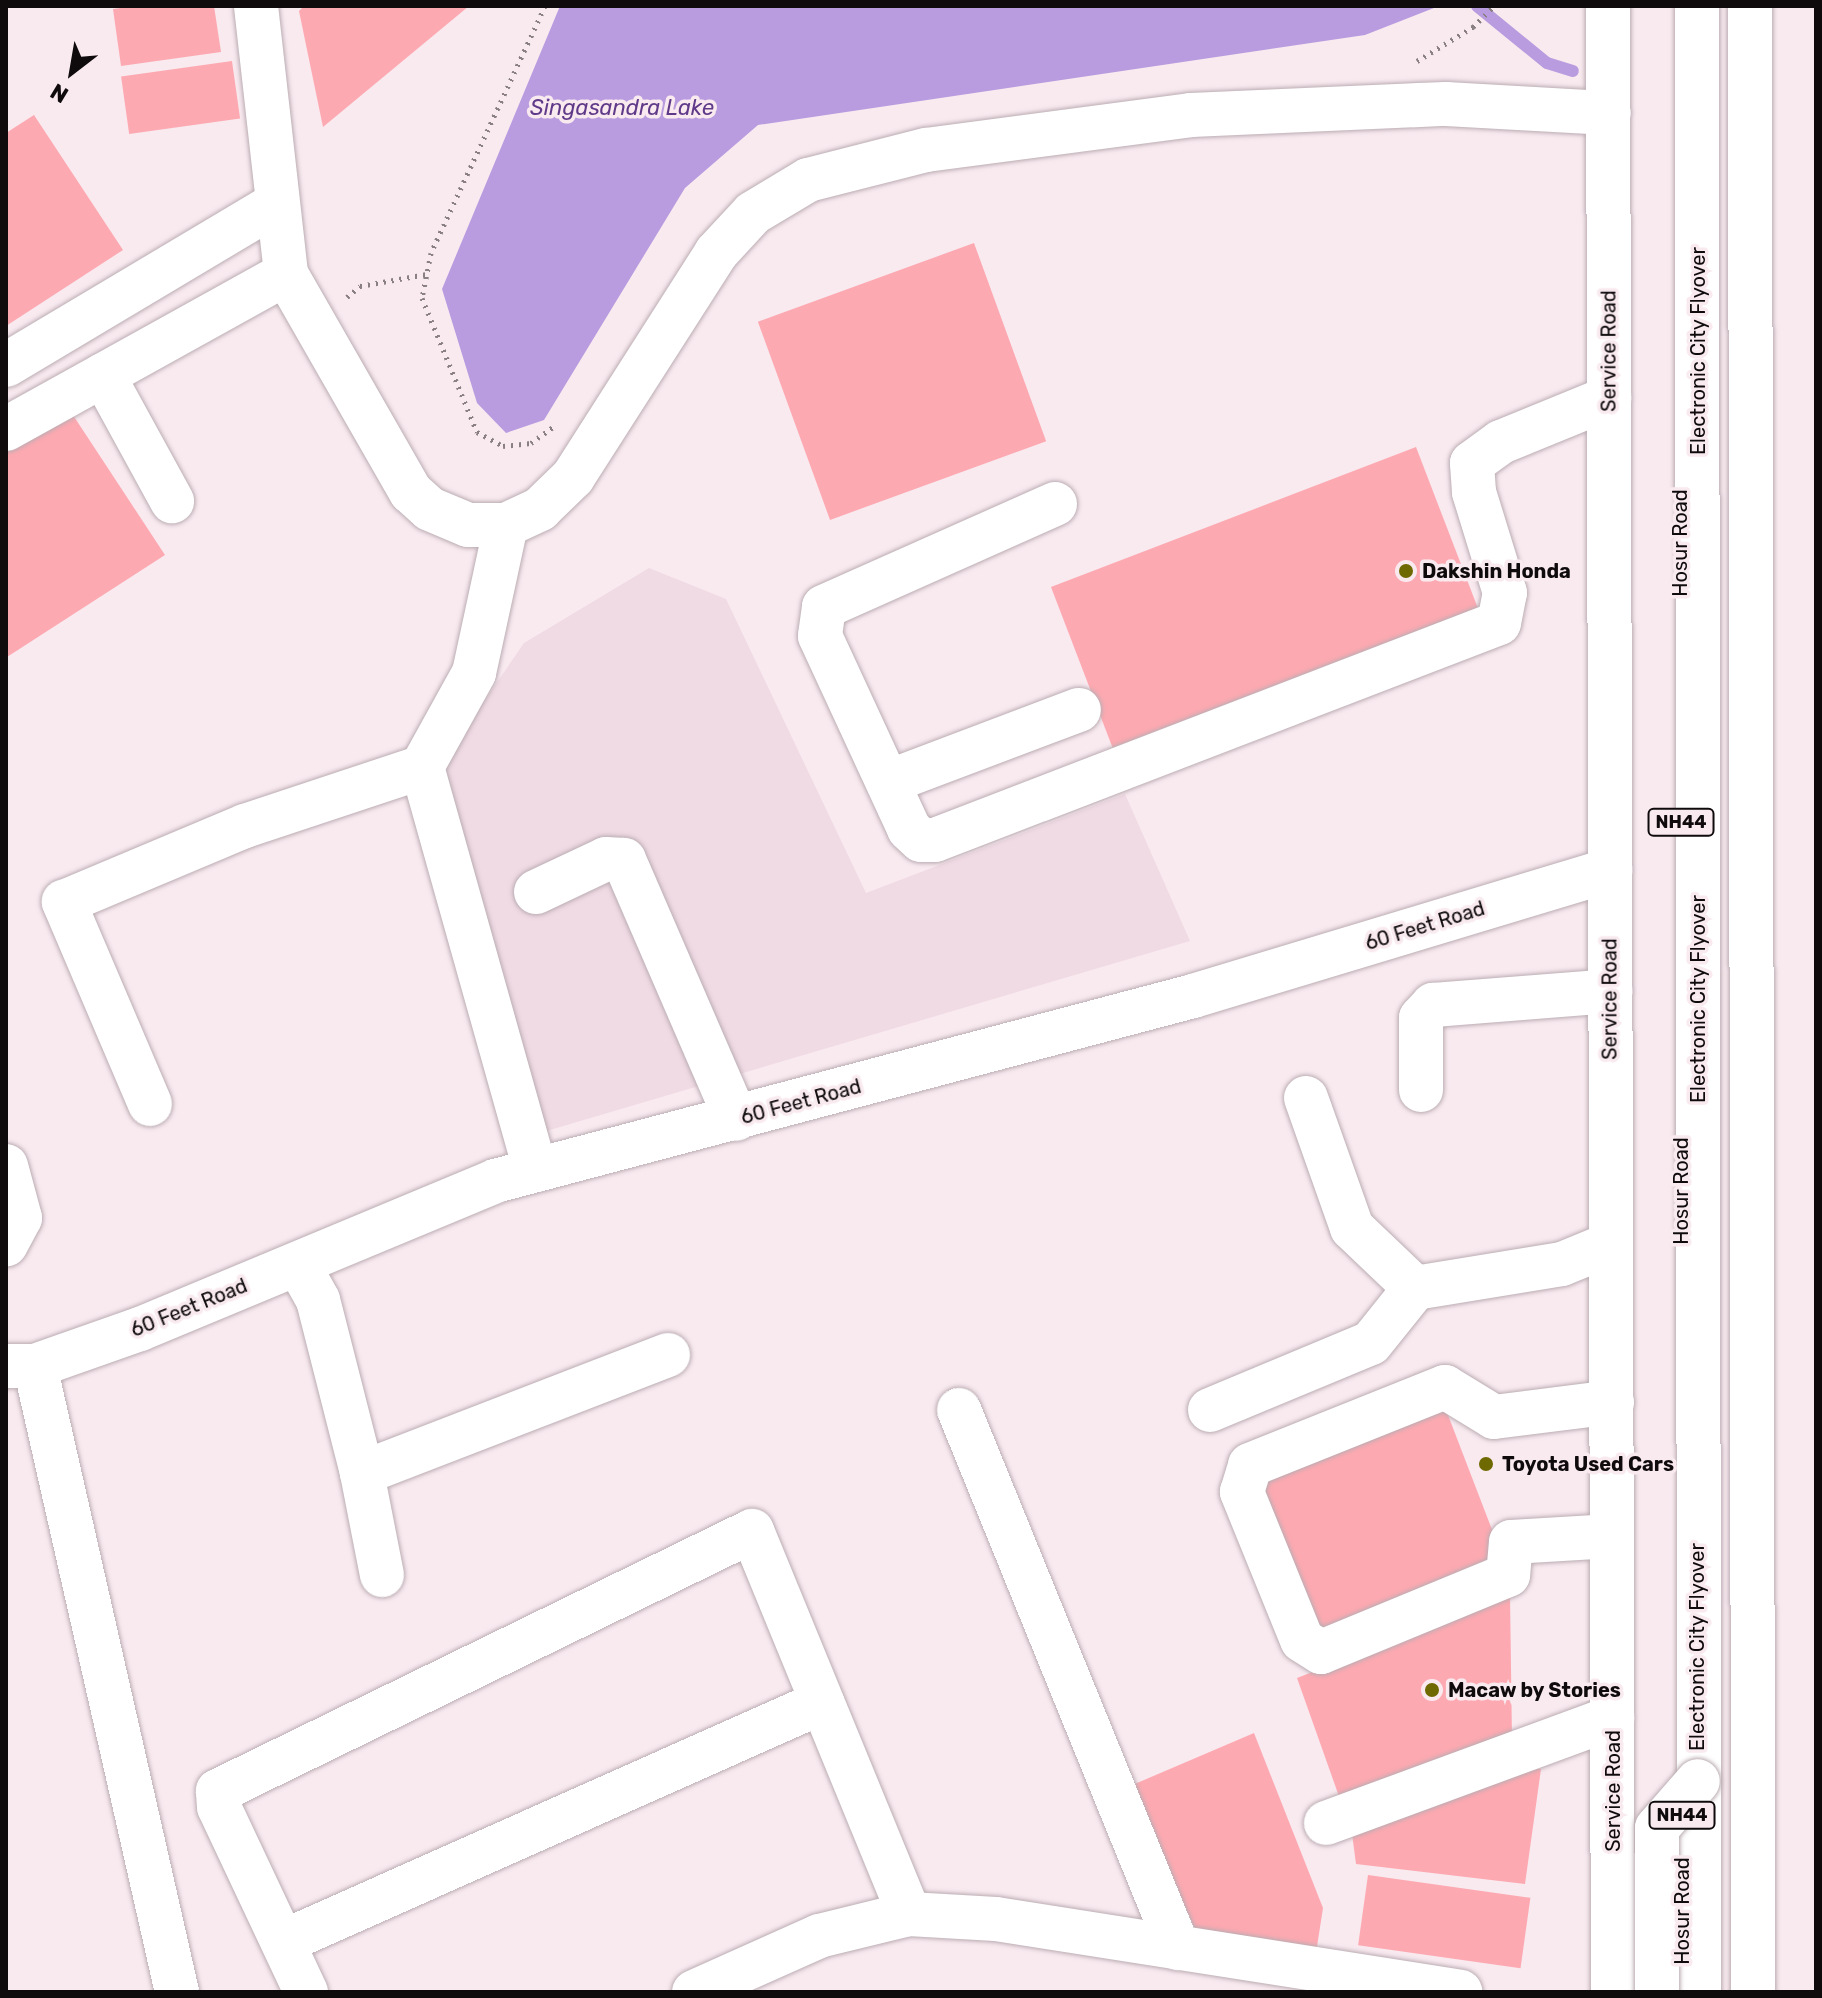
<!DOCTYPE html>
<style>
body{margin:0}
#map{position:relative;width:1822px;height:1998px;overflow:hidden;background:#f9eaf0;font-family:Rubik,sans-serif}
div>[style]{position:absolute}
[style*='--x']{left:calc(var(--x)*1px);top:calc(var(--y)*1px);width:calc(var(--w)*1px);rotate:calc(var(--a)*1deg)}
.built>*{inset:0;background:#f0dae4}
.water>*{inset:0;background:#b99cdf}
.stream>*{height:12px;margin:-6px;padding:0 6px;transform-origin:6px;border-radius:6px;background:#b99cdf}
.building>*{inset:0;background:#fda9b1;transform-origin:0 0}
.path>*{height:5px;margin-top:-2.5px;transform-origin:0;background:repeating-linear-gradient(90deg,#8a8084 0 2px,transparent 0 8px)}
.roads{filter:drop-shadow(0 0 2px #bbadb3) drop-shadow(0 0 2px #bbadb3)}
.minor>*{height:44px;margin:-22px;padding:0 22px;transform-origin:22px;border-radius:22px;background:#fff}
.highway>*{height:44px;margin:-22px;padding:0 22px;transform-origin:22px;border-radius:22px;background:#fff}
.bridges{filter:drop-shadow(0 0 2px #bbadb3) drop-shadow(0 0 2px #bbadb3)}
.minor-bridge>*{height:44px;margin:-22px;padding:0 22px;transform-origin:22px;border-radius:22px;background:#fff}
.dots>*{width:22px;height:22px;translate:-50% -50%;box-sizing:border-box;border:4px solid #f9eaf0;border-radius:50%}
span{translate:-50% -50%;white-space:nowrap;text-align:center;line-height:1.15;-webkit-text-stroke:7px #f9eaf0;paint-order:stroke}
.shield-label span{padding:2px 6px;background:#f9eaf0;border:2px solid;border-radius:6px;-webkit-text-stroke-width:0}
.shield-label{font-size:18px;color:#0f0b0d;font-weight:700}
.street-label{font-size:20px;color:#0f0b0d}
.poi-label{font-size:20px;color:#0f0b0d;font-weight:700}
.left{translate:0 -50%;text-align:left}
.water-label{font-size:22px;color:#603a89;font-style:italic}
.frame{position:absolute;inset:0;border:8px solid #0f0b0d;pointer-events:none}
.north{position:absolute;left:32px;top:32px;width:80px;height:80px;-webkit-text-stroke:6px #f9eaf0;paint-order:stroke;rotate:211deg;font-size:22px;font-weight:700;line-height:32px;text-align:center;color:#0f0b0d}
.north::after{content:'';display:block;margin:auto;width:28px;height:36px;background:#0f0b0d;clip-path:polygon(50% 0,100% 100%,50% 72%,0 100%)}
</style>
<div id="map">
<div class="built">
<i style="clip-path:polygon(649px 568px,726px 599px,866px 893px,1125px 794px,1190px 941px,543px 1132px,435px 773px,524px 643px)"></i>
</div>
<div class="water">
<i style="clip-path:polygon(560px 6px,1439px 6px,1365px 35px,758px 125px,685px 188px,544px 420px,506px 433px,477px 403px,442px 289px)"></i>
</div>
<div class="stream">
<i style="--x:1477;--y:6;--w:90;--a:39.2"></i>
<i style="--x:1547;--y:63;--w:27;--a:17"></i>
</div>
<div class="building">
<i style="clip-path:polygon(135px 6px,214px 6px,221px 52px,121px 66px,113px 9px)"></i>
<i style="clip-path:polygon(304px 6px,469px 6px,323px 127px,299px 11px)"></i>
<i style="left:232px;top:61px;width:58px;height:112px;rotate:82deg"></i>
<i style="clip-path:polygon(34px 115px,123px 250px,6px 326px,6px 133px)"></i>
<i style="left:974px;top:243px;width:211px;height:230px;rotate:70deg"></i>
<i style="clip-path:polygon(69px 409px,165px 555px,7px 657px,6px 450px)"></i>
<i style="left:1416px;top:447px;width:172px;height:391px;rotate:69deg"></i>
<i style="left:1443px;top:1402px;width:170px;height:202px;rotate:69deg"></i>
<i style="clip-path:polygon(1510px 1595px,1512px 1740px,1341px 1802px,1297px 1678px)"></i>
<i style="clip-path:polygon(1254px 1733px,1323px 1908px,1316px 1953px,1200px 1940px,1130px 1786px)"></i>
<i style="clip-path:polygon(1503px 1765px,1541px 1769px,1525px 1884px,1356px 1864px,1351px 1826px)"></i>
<i style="left:1368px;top:1875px;width:164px;height:71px;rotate:8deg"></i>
</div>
<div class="path">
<i style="--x:545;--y:6;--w:272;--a:114.8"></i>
<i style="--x:431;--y:253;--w:46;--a:101.3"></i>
<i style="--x:422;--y:298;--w:145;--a:67.7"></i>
<i style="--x:477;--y:432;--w:30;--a:28"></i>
<i style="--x:503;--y:446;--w:28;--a:-6"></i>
<i style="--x:531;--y:443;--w:27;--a:-36"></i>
<i style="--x:1417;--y:61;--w:66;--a:-31.3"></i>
<i style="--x:1473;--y:27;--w:30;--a:-45"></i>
<i style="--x:347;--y:297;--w:17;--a:-40"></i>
<i style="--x:360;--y:286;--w:68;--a:-10.2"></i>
</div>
<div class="roads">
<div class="minor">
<i style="--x:256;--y:6;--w:270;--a:83.6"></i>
<i style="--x:286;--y:274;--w:251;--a:60.2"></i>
<i style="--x:411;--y:492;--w:25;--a:42"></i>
<i style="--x:430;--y:509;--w:41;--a:22.8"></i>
<i style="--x:468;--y:525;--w:38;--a:0"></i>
<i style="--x:506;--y:525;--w:38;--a:-25"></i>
<i style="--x:540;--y:509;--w:46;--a:-44.1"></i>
<i style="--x:573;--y:477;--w:266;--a:-57.4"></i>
<i style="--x:716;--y:253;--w:54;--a:-47.2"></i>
<i style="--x:753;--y:213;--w:64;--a:-31"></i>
<i style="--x:808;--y:180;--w:122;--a:-14.3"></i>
<i style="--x:926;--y:150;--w:267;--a:-7.5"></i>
<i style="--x:1191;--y:115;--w:255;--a:-2.5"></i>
<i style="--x:1446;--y:104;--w:163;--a:3.2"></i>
<i style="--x:1608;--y:6;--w:1986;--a:89.86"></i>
<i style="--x:6;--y:365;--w:314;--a:-30.8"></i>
<i style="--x:103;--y:375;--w:144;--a:61.3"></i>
<i style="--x:6;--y:429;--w:320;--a:-29"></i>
<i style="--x:1055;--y:504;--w:253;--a:156"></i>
<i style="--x:824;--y:607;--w:29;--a:98"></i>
<i style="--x:820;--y:636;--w:213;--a:65.2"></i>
<i style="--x:909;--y:829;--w:16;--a:43"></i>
<i style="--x:921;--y:840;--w:14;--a:0"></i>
<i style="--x:935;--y:840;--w:604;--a:-21.04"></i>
<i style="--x:1499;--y:623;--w:31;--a:-79"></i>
<i style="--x:1505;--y:593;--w:106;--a:-107.1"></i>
<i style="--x:1474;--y:492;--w:29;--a:-94"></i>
<i style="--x:1472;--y:463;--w:36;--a:-36"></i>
<i style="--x:1501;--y:442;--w:117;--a:-22.2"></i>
<i style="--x:506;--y:525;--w:151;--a:102.2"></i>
<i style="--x:474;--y:673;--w:107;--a:119"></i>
<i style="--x:422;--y:767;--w:419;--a:74.3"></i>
<i style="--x:888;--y:782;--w:204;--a:-20.7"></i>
<i style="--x:536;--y:892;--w:77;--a:-25.2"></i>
<i style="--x:606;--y:859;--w:18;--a:3"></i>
<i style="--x:624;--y:860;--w:282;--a:66.6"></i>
<i style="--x:1421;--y:1090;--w:72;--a:-90"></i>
<i style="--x:1421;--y:1018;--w:18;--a:-47"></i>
<i style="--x:1433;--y:1005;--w:178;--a:-4.5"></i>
<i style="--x:1306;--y:1098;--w:138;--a:70.5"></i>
<i style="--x:1352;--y:1228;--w:87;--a:43.6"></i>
<i style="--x:150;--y:1104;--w:220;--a:-113.1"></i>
<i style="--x:64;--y:902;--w:196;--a:-22.8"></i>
<i style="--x:245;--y:826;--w:187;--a:-18.4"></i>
<i style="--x:6;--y:1166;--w:54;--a:74.9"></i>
<i style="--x:20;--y:1218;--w:30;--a:118"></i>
<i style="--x:298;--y:1264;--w:41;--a:60.9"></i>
<i style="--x:318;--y:1300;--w:179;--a:75.7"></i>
<i style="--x:362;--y:1473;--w:328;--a:-21.1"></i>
<i style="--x:6;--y:1366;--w:29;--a:0"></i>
<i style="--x:35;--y:1366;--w:111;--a:-19.4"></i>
<i style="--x:140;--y:1329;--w:385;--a:-22.6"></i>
<i style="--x:495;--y:1181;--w:722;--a:-14.84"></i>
<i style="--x:1193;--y:996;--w:436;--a:-16.8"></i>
<i style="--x:35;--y:1366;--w:642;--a:77.22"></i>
<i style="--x:959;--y:1410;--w:581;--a:67.85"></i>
<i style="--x:1210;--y:1410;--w:174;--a:-22.6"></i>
<i style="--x:1371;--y:1343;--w:70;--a:-51.3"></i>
<i style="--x:1415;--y:1288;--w:149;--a:-9.3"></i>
<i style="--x:1562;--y:1264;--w:53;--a:-22.2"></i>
<i style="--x:362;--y:1473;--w:104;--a:78.9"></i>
<i style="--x:1612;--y:1536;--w:101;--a:176.6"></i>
<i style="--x:1511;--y:1542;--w:33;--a:95"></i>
<i style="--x:1508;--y:1575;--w:202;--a:157.6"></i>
<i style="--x:1321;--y:1652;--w:22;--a:-148"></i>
<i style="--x:1302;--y:1640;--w:160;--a:-112.1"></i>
<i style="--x:1242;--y:1492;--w:28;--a:-73"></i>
<i style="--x:1250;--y:1465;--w:210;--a:-21.8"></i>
<i style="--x:1445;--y:1387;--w:57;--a:31.5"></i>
<i style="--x:1494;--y:1417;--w:119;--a:-7.2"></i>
<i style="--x:1326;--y:1823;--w:305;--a:-20.2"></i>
<i style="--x:283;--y:1942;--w:590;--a:-24"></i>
<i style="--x:306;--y:1992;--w:204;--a:-115.2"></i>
<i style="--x:219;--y:1807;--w:16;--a:-94"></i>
<i style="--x:218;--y:1791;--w:594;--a:-25.96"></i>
<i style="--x:752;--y:1531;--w:414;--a:67.7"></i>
<i style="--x:694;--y:1992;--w:137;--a:-24.1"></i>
<i style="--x:819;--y:1936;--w:93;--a:-13.7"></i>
<i style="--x:909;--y:1914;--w:87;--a:3.3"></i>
<i style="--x:996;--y:1919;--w:470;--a:8.9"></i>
</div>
<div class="highway">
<i style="--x:1697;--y:6;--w:1986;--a:89.94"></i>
<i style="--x:1750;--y:6;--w:1986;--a:89.91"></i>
</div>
</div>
<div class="bridges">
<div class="minor-bridge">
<i style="--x:1657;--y:1992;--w:164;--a:-90"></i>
<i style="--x:1657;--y:1828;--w:62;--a:-48.9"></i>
</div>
</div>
<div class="dots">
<i style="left:1406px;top:571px;background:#6f6902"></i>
<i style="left:1486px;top:1464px;background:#6f6902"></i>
<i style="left:1432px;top:1690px;background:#6f6902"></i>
</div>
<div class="shield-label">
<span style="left:1681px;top:822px">NH44</span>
<span style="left:1682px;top:1815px">NH44</span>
</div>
<div class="street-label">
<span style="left:1609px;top:351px;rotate:-90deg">Service Road</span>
<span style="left:1698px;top:351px;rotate:-90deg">Electronic City Flyover</span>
<span style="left:1680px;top:543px;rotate:-90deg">Hosur Road</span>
<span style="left:1425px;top:926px;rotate:-17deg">60 Feet Road</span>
<span style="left:1610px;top:999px;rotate:-90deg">Service Road</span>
<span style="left:1698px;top:999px;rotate:-90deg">Electronic City Flyover</span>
<span style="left:801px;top:1102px;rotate:-15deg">60 Feet Road</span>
<span style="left:1681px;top:1191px;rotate:-90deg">Hosur Road</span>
<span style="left:189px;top:1308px;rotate:-22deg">60 Feet Road</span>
<span style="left:1697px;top:1647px;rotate:-90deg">Electronic City Flyover</span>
<span style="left:1613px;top:1791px;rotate:-90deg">Service Road</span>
<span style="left:1682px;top:1911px;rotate:-90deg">Hosur Road</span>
</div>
<div class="poi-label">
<span class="left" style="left:1422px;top:571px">Dakshin Honda</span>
<span class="left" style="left:1502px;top:1464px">Toyota Used Cars</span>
<span class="left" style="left:1448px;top:1690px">Macaw by Stories</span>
</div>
<div class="water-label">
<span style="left:622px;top:108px">Singasandra Lake</span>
</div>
<div class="frame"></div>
<div class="north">N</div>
</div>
